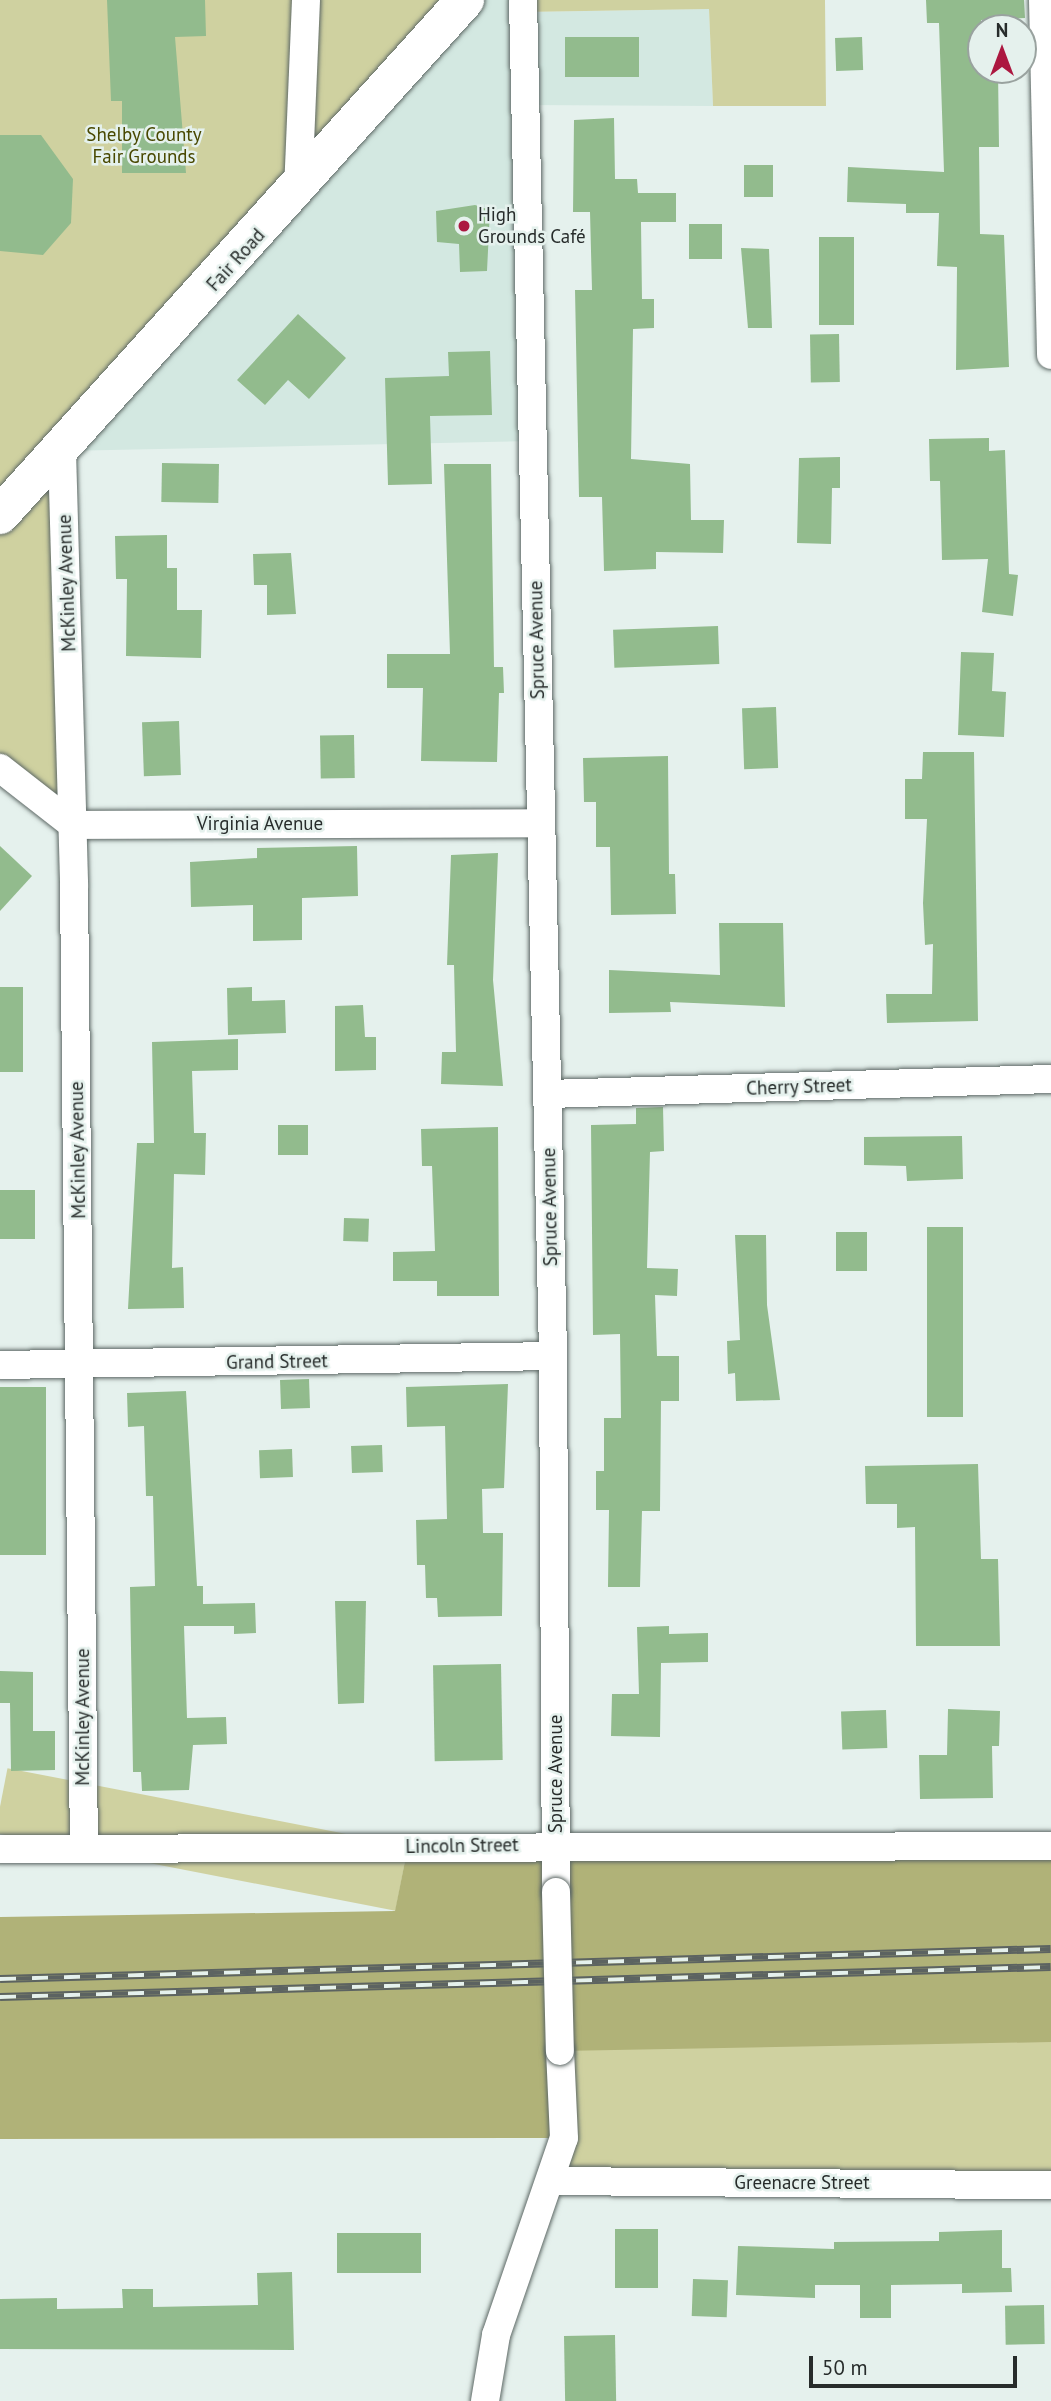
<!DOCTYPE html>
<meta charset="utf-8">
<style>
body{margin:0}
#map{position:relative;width:1051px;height:2401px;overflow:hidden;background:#e5f1ed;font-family:"PT Sans",sans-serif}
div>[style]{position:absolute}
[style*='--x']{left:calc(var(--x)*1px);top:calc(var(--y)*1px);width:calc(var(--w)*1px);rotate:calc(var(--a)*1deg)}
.built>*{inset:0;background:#d3e8e1}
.green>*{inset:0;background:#cfd1a0;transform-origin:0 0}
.forest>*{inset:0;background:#b0b278}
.building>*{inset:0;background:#92bb8d;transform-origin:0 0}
.roads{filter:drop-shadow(0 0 2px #5e6966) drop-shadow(0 0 2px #5e6966)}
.street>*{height:28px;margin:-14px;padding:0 14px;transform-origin:14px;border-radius:14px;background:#fff}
.secondary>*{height:38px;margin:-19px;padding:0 19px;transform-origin:19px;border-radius:19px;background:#fff}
.rail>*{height:8px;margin-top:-4px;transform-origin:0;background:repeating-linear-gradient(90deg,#e5f1ed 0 16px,#5c6361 0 32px);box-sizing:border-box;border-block:2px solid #5c6361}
.bridges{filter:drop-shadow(0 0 2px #5e6966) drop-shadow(0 0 2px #5e6966)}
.street-bridge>*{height:28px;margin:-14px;padding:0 14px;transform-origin:14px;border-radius:14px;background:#fff}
.dots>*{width:19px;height:19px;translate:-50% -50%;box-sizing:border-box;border:4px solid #e5f1ed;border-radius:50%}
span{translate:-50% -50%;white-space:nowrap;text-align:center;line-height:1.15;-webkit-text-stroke:5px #e5f1ed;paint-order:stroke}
.park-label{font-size:19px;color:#484800}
.poi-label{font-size:19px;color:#272c2b}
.left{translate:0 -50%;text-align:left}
.street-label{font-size:19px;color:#272c2b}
.north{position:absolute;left:967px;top:14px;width:70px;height:70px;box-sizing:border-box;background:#e5f1ed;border:2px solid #99a29f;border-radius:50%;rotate:0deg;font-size:19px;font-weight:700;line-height:28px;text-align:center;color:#272c2b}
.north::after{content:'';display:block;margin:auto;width:24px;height:32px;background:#ac1840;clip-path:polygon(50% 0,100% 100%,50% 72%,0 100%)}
.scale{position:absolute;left:809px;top:2356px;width:208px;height:32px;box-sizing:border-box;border:4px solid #272c2b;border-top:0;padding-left:9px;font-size:21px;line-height:24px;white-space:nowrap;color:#272c2b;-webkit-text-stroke:5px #e5f1ed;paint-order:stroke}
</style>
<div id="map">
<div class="built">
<i style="clip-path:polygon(465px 0,523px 0,524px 12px,709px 9px,713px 106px,526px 105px,533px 441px,62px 451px)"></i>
</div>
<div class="green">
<i style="clip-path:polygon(0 0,465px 0,62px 451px,73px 825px,0 768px)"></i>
<i style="clip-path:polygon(523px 0,825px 0,826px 106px,713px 106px,709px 9px,523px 12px)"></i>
<i style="left:408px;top:1846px;width:66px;height:408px;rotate:101deg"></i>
<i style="left:1051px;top:2042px;width:143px;height:491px;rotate:90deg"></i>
</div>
<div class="forest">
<i style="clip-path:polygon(408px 1846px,1051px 1846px,1051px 2042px,560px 2051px,564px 2138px,0 2139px,0 1917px,395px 1911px)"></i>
</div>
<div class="building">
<i style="clip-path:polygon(107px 0,205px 0,206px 36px,175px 37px,186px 173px,122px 173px,122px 101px,111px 101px)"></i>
<i style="clip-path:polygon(926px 0,1024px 0,1025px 18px,981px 20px,981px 70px,998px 70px,999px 147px,979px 147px,980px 234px,1004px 235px,1009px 367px,956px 370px,957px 267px,937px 266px,939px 213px,906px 213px,906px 204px,847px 202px,848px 167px,944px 172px,939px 23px,927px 23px)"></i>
<i style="left:639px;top:37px;width:40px;height:74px;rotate:90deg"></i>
<i style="left:862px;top:37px;width:33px;height:27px;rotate:88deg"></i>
<i style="clip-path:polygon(614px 118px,615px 179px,637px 179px,638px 193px,676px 193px,676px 222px,641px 222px,642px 299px,654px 299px,654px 328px,633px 329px,631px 459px,690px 464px,691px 520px,724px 520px,723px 553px,656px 552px,656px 569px,604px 571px,602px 497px,579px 497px,575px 290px,592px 290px,590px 212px,573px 212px,574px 120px)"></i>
<i style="clip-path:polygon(0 135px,41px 135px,73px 179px,71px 223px,43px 255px,0 251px)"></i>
<i style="left:773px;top:165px;width:32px;height:29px;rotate:90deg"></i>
<i style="clip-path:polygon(475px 205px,490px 210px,487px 271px,460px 272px,459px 244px,437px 242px,436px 211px)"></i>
<i style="left:689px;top:224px;width:33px;height:35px"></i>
<i style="left:819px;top:237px;width:35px;height:88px"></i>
<i style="clip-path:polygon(741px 248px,769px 249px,772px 328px,748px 328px)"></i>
<i style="clip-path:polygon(298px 314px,346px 358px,309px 399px,288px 380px,265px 405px,237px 380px)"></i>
<i style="left:839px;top:334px;width:48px;height:29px;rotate:89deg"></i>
<i style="clip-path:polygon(490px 351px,492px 415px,430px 416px,432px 484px,388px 485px,385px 378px,449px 376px,448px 352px)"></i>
<i style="clip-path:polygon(989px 438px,989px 451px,1005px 450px,1009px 574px,1018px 575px,1013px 616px,982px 612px,988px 559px,942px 560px,940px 481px,930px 481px,929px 439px)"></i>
<i style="clip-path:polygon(840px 457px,840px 488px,832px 488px,831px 544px,797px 543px,799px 458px)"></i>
<i style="left:162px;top:463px;width:57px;height:39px;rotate:1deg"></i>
<i style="clip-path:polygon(444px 464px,491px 464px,494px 667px,503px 667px,504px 693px,499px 693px,497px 762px,421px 761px,423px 688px,387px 688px,387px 654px,450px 654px)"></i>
<i style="clip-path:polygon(167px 535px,167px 568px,177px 568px,177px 610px,202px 610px,201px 658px,126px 656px,127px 579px,116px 579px,115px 536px)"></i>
<i style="clip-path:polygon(291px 553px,296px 614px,267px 615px,267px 585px,254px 585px,253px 554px)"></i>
<i style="left:718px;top:626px;width:38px;height:105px;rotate:88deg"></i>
<i style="clip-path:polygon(961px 652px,994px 653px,992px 691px,1006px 692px,1004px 737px,958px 735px)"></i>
<i style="left:776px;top:707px;width:61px;height:34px;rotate:88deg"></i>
<i style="left:179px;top:721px;width:54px;height:37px;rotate:88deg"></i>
<i style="left:354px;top:735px;width:43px;height:34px;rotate:89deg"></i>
<i style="clip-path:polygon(923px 752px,974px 752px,978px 1021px,887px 1023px,886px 994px,932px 994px,933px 944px,925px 945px,923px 903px,927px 819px,905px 819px,905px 779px,922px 779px)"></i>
<i style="clip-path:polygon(668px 756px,669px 874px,675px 874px,676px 914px,611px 915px,610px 847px,596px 847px,596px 802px,584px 802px,583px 758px)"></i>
<i style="clip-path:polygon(0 846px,32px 876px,0 911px)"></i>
<i style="clip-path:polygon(357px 846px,358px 896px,302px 898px,302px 940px,253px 941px,253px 905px,191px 907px,190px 862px,257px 858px,257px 848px)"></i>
<i style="clip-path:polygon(498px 853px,493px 980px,503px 1086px,441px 1084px,442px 1052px,456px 1052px,454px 965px,447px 965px,451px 855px)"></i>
<i style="clip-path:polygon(719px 923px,783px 923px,785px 1007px,670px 1002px,671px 1012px,609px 1013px,609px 970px,720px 975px)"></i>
<i style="left:0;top:987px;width:23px;height:85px"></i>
<i style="clip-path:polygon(252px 987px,252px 1001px,285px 1000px,286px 1033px,228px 1035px,227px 988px)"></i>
<i style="clip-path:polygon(363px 1005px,365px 1037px,376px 1037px,376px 1070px,335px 1071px,335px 1006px)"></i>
<i style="clip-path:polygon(238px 1039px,238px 1070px,192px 1071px,194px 1133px,206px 1133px,205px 1175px,174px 1174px,172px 1268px,183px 1267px,184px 1308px,128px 1309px,137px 1143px,154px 1143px,152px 1042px)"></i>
<i style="clip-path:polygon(663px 1107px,664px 1151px,650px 1152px,647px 1268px,678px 1269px,677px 1296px,655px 1295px,657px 1356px,679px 1356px,679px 1401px,661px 1401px,660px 1511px,642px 1511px,640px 1587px,608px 1587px,609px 1510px,596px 1510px,596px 1471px,604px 1471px,604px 1418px,621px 1418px,620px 1334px,593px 1335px,591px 1125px,636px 1124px,636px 1108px)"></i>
<i style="left:278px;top:1125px;width:30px;height:30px"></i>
<i style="clip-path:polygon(498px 1127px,499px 1296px,437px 1296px,437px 1281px,393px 1281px,393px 1252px,435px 1251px,432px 1166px,422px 1166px,421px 1129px)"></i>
<i style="clip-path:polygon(962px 1136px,963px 1179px,907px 1181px,906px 1166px,864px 1165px,864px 1137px)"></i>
<i style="left:0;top:1190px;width:35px;height:49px"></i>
<i style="left:344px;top:1218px;width:25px;height:23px;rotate:2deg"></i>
<i style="left:927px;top:1227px;width:36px;height:190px"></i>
<i style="left:836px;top:1232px;width:31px;height:39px"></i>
<i style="clip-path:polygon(735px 1235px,766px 1235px,767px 1305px,780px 1400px,736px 1401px,735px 1373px,728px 1374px,727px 1341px,740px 1340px)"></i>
<i style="left:309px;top:1379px;width:29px;height:29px;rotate:88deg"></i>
<i style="clip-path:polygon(508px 1384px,504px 1488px,482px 1489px,483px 1533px,503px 1533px,502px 1616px,438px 1617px,437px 1598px,426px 1598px,425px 1565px,417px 1565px,416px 1520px,447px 1519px,445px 1426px,407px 1427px,406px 1387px)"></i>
<i style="left:0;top:1387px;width:46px;height:168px"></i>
<i style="clip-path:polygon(186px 1391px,197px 1586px,203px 1586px,203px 1604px,255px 1603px,256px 1633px,234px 1634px,234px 1626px,184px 1626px,187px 1718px,226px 1717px,227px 1744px,193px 1745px,189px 1790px,142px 1791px,141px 1772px,133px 1772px,130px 1587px,155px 1586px,153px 1496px,146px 1496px,144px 1426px,128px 1427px,127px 1393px)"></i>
<i style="left:382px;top:1445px;width:27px;height:31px;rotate:88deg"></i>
<i style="left:292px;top:1449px;width:28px;height:33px;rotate:88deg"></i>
<i style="clip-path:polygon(978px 1464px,981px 1559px,998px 1559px,1000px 1646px,916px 1646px,915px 1527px,897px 1528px,897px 1504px,866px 1504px,865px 1466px)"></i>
<i style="clip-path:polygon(335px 1601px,366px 1601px,364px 1703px,338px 1704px)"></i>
<i style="clip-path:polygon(669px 1626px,669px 1634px,708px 1633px,708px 1662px,661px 1663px,660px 1737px,611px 1736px,612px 1694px,639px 1694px,637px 1627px)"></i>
<i style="left:501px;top:1664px;width:96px;height:68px;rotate:89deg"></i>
<i style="clip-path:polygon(0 1671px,33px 1672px,33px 1731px,55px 1731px,55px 1770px,11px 1771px,10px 1703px,0 1703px)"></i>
<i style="clip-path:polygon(948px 1709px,1000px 1711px,999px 1746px,992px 1746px,993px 1798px,920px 1799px,919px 1755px,947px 1755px)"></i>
<i style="left:886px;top:1710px;width:38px;height:45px;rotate:88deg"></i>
<i style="left:615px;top:2229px;width:43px;height:59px"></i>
<i style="clip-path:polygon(1002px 2230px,1002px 2268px,1011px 2268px,1012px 2292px,962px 2293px,962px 2284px,891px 2285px,891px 2318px,860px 2318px,860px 2285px,815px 2285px,815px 2298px,736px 2295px,738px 2246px,834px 2249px,834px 2242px,939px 2241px,939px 2232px)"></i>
<i style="left:421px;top:2233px;width:40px;height:84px;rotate:90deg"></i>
<i style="clip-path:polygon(292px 2272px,294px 2350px,0 2349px,0 2299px,57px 2298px,57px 2309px,123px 2308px,122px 2289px,153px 2289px,153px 2307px,258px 2305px,257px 2273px)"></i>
<i style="left:693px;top:2279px;width:35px;height:37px;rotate:2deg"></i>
<i style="left:1044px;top:2305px;width:39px;height:39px;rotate:89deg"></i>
<i style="left:615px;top:2335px;width:66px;height:51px;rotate:89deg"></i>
</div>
<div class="roads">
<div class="street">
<i style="--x:523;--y:0;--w:1356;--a:88.73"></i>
<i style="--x:553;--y:1356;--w:536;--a:89.68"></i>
<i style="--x:1043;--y:0;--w:355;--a:88.7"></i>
<i style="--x:298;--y:191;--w:191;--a:-87.6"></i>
<i style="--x:62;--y:451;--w:433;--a:88.4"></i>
<i style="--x:74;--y:884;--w:964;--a:89.41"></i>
<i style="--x:0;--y:768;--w:93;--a:38"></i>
<i style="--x:73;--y:825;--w:467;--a:-0.2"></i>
<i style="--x:548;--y:1094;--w:503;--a:-1.71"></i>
<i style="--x:0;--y:1365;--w:553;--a:-0.93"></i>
<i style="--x:0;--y:1849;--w:1051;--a:-0.16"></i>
<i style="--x:553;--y:2181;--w:498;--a:0.5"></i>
<i style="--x:485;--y:2401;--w:67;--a:-80.5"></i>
<i style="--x:496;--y:2335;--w:208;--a:-71"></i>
<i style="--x:564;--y:2138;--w:87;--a:-92.6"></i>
</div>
<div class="secondary">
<i style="--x:0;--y:515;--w:694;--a:-47.92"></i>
</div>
</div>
<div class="rail">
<i style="--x:0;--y:1979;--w:1051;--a:-1.64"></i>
<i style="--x:0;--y:1997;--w:1051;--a:-1.64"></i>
</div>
<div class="bridges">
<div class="street-bridge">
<i style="--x:556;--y:1892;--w:159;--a:88.6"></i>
</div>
</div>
<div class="dots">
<i style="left:464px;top:226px;background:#ac1840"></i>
</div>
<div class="park-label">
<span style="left:144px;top:146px">Shelby County<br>Fair Grounds</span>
</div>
<div class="poi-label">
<span class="left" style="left:478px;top:226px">High<br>Grounds Café</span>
</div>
<div class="street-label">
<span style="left:236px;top:260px;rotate:-48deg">Fair Road</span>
<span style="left:67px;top:583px;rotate:-92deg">McKinley Avenue</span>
<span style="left:537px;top:640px;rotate:-91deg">Spruce Avenue</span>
<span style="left:260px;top:824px">Virginia Avenue</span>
<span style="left:799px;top:1087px;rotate:-2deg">Cherry Street</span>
<span style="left:78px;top:1150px;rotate:-91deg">McKinley Avenue</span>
<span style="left:550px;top:1207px;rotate:-91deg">Spruce Avenue</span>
<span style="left:277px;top:1362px;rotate:-1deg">Grand Street</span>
<span style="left:83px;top:1717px;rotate:-90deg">McKinley Avenue</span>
<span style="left:556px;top:1774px;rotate:-90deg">Spruce Avenue</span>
<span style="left:462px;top:1846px;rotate:-1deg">Lincoln Street</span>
<span style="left:802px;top:2183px">Greenacre Street</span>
</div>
<div class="north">N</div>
<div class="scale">50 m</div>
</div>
